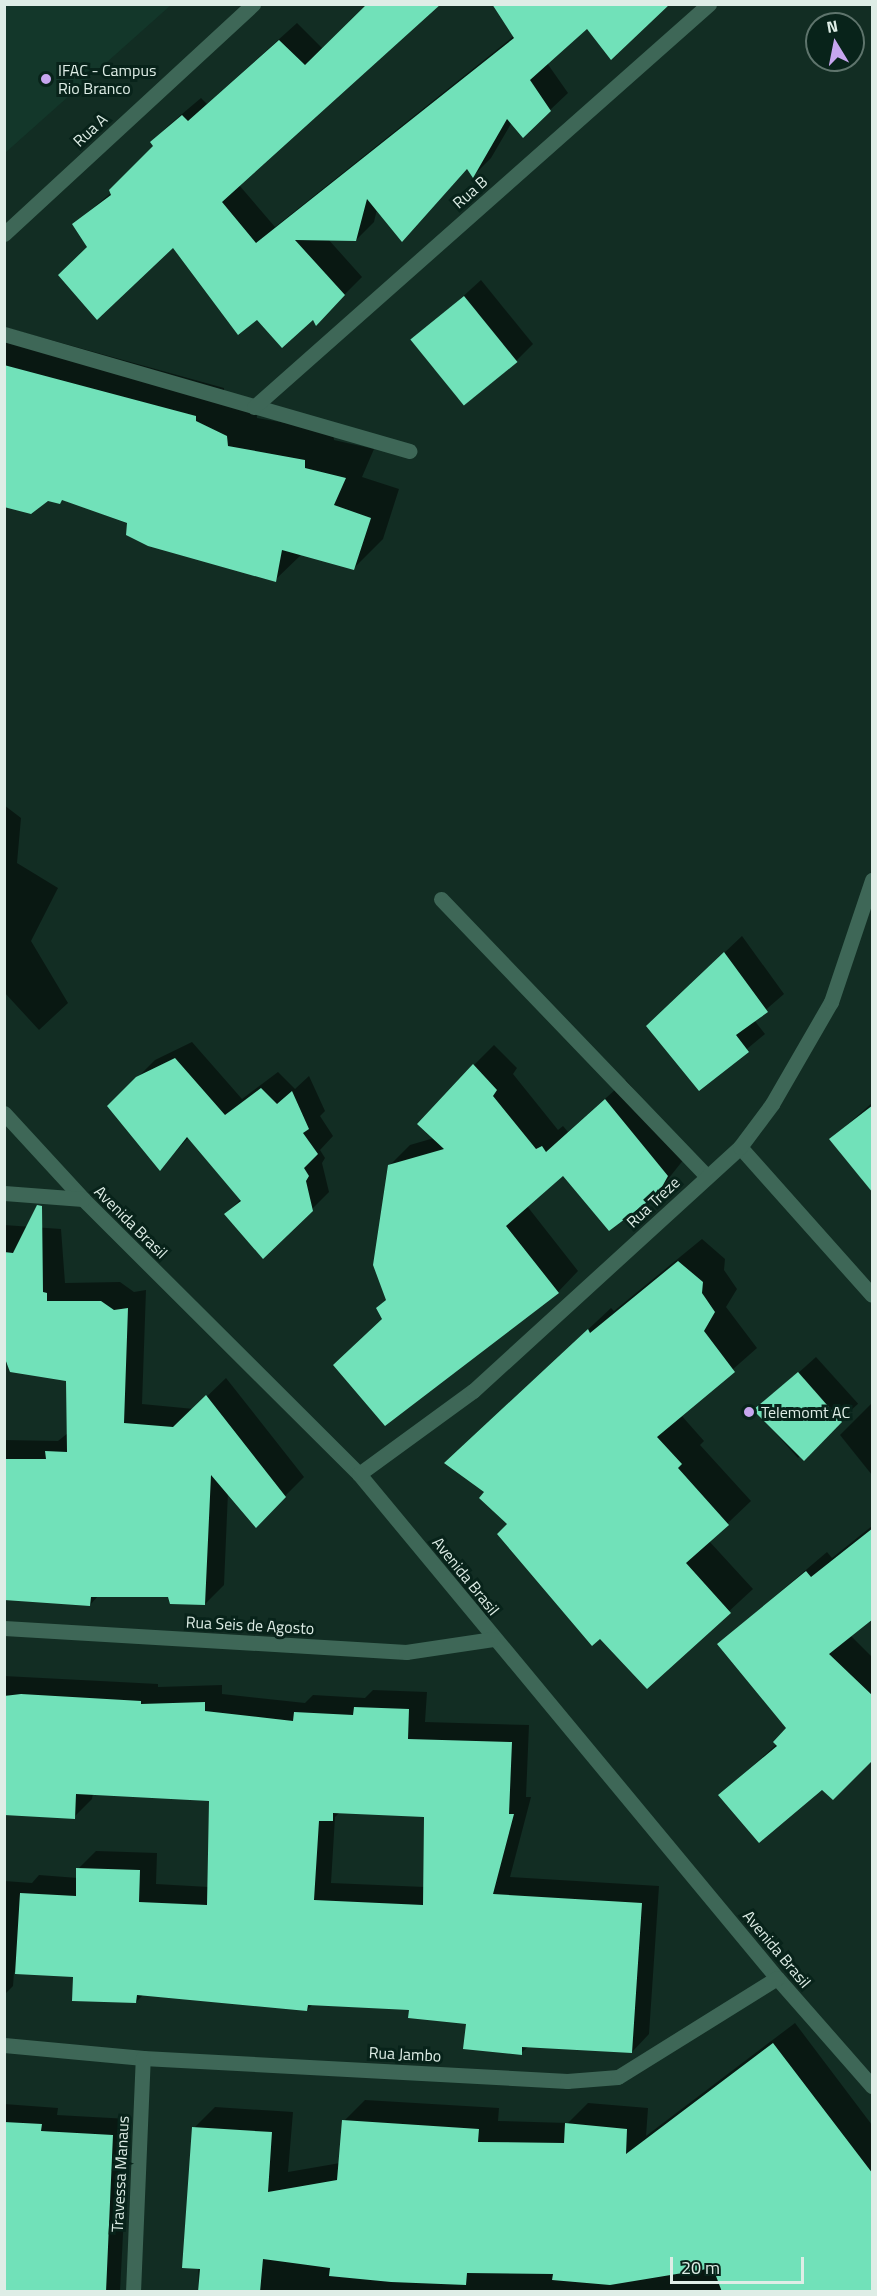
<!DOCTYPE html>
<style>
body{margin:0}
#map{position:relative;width:877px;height:2296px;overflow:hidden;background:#122d23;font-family:"Titillium Web",sans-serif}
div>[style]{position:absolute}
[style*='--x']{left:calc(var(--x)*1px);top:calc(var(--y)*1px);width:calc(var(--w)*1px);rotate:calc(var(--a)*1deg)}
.built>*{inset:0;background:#13372a}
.shadow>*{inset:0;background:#0007;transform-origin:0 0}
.building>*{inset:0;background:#71e1b9;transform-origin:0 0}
.minor>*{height:15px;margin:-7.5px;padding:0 7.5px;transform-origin:7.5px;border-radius:7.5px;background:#3e6757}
.dots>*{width:16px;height:16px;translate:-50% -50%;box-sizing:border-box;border:3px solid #08231a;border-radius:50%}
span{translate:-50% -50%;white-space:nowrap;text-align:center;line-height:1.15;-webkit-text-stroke:6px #08231a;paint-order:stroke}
.poi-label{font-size:16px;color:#deede6}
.left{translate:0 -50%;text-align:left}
.street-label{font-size:16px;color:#deede6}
.frame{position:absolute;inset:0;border:6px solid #deede6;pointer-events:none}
.north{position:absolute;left:805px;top:12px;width:60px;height:60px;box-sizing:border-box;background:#08231a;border:2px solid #5e746c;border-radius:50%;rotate:350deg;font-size:16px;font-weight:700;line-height:24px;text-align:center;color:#deede6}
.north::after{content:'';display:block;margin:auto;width:21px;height:27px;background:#c7a6ef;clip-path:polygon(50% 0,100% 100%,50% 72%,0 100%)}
.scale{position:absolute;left:670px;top:2257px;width:134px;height:27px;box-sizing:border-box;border:3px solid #deede6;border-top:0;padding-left:8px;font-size:18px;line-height:21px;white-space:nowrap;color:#deede6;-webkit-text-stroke:4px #08231a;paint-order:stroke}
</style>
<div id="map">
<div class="built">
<i style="clip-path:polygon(5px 4px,171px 4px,171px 5px,5px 153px)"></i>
</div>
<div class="shadow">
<i style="clip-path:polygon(373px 4px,440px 4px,239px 185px,275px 227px,514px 36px,587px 27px,547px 63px,568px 93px,550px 110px,512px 122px,491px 158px,473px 176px,468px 168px,402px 240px,377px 209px,374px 222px,356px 240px,328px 239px,362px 277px,333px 306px,314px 318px,257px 318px,173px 245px,88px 247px,74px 224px,112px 192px,155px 146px,152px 142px,169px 125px,201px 98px,207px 104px,297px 23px,323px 49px)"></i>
<i style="clip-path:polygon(481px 280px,533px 344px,516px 361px,414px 341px)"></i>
<i style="clip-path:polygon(4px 327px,224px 388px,224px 392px,256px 408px,257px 418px,333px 431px,334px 440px,374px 449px,362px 477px,399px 489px,383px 539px,354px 568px,302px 554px,275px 580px,63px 499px,4px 505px)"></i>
<i style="clip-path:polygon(4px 805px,21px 818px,17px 863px,58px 888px,31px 941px,68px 1003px,39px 1030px,4px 992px)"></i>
<i style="clip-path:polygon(742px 936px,784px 994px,754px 1020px,765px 1034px,699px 1089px,665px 1009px)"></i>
<i style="clip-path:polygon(192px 1042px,242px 1099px,278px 1072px,295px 1089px,309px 1076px,325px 1111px,320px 1116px,333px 1136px,320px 1150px,325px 1158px,322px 1163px,329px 1192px,312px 1209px,226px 1214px,241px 1199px,189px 1137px,160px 1169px,109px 1106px,155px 1060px)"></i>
<i style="clip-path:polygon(494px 1045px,517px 1068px,513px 1074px,558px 1130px,563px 1126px,568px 1132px,626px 1080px,688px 1154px,657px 1193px,564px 1174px,527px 1206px,578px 1271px,558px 1292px,384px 1319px,378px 1308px,387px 1299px,389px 1166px,410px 1145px,434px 1138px,474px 1065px)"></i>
<i style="clip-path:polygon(872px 1103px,872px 1186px,831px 1139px)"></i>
<i style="clip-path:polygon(4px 1225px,61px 1229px,65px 1283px,120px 1282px,134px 1292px,146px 1290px,142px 1404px,194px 1409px,226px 1378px,304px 1477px,256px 1525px,228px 1492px,224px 1585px,205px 1604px,170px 1595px,98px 1596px,90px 1605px,4px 1599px,4px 1440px,58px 1441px,68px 1433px,67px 1379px,4px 1363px)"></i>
<i style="clip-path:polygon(702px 1239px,725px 1259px,724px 1270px,737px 1289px,726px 1307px,757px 1348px,681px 1415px,704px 1441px,700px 1445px,751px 1501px,709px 1541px,753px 1589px,647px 1687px,600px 1637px,592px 1644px,499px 1534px,509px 1524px,486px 1492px,446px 1462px,611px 1308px,614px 1311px)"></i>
<i style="left:816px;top:1357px;width:63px;height:81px;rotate:48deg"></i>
<i style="clip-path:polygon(872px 1403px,872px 1475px,840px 1435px)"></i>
<i style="clip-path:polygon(872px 1526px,872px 1616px,850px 1635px,872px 1657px,872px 1758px,823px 1788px,720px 1795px,777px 1744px,788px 1728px,719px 1644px,827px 1552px,832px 1558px)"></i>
<i style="clip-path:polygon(evenodd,4px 1676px,158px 1684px,158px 1687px,222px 1685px,222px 1694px,305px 1703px,313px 1695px,365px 1698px,373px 1690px,427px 1692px,425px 1722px,529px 1725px,526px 1797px,531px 1797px,510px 1877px,659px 1886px,649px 2034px,632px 2052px,529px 2046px,521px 2053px,468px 2023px,410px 2008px,313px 2004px,307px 2010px,144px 1994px,136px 2002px,75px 1976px,14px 1972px,13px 1986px,4px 1995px,4px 1881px,32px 1883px,39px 1875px,78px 1878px,78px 1869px,96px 1851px,157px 1853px,156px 1884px,209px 1887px,210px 1800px,93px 1793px,92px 1799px,74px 1817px,4px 1777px,4px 1676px,340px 1812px,425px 1815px,425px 1887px,331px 1883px,335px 1817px,340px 1812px)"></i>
<i style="clip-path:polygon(795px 2023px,872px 2125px,872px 2292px,199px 2292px,194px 2128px,215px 2107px,293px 2112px,288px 2172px,340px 2163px,344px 2121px,365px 2100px,499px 2108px,498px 2121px,568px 2123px,588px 2103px,648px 2108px,646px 2136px)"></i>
<i style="clip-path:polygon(4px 2104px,58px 2108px,57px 2115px,129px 2119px,120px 2292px,4px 2292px)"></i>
</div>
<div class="building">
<i style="clip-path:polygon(367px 4px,441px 4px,222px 202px,256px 243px,514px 38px,492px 4px,670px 4px,611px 60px,587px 29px,530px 80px,551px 111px,523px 138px,507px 119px,473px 178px,467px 169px,402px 242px,367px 199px,356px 241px,295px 240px,345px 295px,316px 326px,313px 320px,282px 348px,257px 320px,238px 335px,173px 248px,97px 320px,58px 275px,87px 247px,72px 224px,111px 195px,109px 190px,153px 146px,150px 142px,182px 115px,188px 121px,279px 40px,305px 65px)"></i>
<i style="left:464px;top:296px;width:85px;height:69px;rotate:51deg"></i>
<i style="clip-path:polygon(4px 365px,196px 416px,196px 421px,227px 436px,228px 446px,305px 460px,305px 468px,346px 478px,334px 505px,371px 518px,354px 570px,282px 550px,276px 582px,148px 546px,126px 535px,127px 523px,62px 500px,60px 504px,48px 501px,31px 514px,4px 507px)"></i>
<i style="clip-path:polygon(724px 952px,768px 1012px,736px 1035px,749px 1052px,699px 1091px,646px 1026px)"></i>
<i style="clip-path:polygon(175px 1058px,225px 1115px,261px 1088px,277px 1104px,292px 1091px,309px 1129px,303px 1133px,318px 1154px,304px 1168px,309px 1176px,306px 1181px,313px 1211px,263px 1259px,224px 1214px,241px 1201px,187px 1137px,160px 1171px,107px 1106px,136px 1077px)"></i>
<i style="clip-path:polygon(473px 1064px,497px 1090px,493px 1096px,536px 1149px,542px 1146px,546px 1152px,605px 1099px,668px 1176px,658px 1194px,609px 1231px,563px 1176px,506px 1226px,559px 1293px,385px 1426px,333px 1365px,382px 1319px,376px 1308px,386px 1300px,373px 1265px,388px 1165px,444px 1149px,417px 1124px)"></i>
<i style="clip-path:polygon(873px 1105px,873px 1193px,829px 1139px)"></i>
<i style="clip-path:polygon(37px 1205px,42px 1206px,43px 1292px,47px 1293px,47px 1301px,101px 1301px,114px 1310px,128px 1308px,124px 1423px,173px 1427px,206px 1395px,286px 1497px,256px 1528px,211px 1475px,205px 1605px,170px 1604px,168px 1597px,91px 1597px,90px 1606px,4px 1600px,4px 1459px,46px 1459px,45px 1451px,67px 1452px,66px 1381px,10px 1372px,4px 1356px,4px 1252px,13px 1253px)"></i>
<i style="clip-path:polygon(678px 1261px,703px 1282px,702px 1293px,715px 1312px,704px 1331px,735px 1372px,657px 1437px,682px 1464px,678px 1468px,729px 1525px,686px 1563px,731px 1613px,647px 1689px,600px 1639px,592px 1646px,497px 1534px,507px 1524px,479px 1498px,484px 1492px,444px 1463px,588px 1329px,590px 1333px)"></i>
<i style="clip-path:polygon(798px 1372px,842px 1422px,804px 1461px,753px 1410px)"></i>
<i style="clip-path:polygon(873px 1528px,873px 1619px,829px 1654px,873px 1696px,873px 1760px,833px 1800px,822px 1790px,759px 1843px,718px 1795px,777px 1746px,773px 1742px,786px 1728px,717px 1644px,806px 1571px,811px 1577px)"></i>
<i style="clip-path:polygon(evenodd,21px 1694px,141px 1701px,141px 1704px,205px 1702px,205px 1711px,293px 1721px,294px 1712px,353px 1715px,354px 1707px,409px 1709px,408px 1739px,512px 1742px,509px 1814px,514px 1814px,493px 1894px,642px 1903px,632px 2053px,522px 2047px,522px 2055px,463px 2049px,466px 2024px,408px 2018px,409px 2010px,308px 2005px,307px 2011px,137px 1995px,136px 2003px,72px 2001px,73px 1977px,15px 1974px,20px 1893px,76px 1896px,76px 1868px,140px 1870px,139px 1902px,207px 1905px,209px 1801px,76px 1794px,75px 1819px,4px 1815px,4px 1696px,21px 1694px,333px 1813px,424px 1817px,423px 1905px,314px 1900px,319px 1821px,333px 1821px,333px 1813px)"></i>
<i style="clip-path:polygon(773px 2043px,873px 2174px,873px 2292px,722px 2292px,713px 2268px,610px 2285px,552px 2280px,553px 2274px,467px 2273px,466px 2285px,391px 2282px,329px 2276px,330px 2268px,263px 2259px,260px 2292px,198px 2292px,200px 2269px,182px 2268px,192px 2127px,272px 2132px,268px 2192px,337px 2180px,342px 2120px,479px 2129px,478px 2142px,564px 2143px,565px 2123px,627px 2129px,626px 2154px)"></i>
<i style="clip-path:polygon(4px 2122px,42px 2124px,41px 2131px,113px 2135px,106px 2292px,4px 2292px)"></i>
</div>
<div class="minor">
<i style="--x:4;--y:234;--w:339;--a:-42.7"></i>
<i style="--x:4;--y:334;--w:422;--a:16.1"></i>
<i style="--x:254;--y:407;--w:608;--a:-41.53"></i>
<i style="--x:441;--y:899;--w:384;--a:46.2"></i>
<i style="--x:4;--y:1113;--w:117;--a:47.4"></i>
<i style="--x:83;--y:1199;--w:390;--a:44.9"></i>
<i style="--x:359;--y:1474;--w:655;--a:50.33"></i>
<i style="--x:777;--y:1978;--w:144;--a:48.7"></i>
<i style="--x:740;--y:1147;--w:198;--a:48.3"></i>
<i style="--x:4;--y:1193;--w:79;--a:4.3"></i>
<i style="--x:359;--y:1474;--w:141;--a:-36.1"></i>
<i style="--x:473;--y:1391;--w:362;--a:-42.4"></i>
<i style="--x:740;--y:1147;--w:54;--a:-53.3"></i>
<i style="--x:772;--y:1104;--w:118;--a:-60"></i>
<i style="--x:831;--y:1002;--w:129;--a:-71.4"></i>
<i style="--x:4;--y:1628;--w:403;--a:3.4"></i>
<i style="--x:406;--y:1652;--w:88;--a:-8.5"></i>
<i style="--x:4;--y:2045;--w:140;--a:5.3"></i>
<i style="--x:143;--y:2058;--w:425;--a:3.1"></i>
<i style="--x:567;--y:2081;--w:51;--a:-4.5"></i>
<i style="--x:618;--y:2077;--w:187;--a:-31.9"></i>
<i style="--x:133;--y:2292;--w:234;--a:-87.6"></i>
</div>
<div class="dots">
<i style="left:46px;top:79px;background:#c7a6ef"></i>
<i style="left:749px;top:1412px;background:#c7a6ef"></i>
</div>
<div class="poi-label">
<span class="left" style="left:58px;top:79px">IFAC - Campus<br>Rio Branco</span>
<span class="left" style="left:761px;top:1412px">Telemomt AC</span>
</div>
<div class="street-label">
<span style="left:90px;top:130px;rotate:-43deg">Rua A</span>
<span style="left:470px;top:192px;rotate:-41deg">Rua B</span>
<span style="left:653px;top:1202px;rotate:-43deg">Rua Treze</span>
<span style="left:131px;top:1222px;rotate:45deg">Avenida Brasil</span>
<span style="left:466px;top:1576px;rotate:51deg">Avenida Brasil</span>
<span style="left:250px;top:1625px;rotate:3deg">Rua Seis de Agosto</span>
<span style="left:777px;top:1949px;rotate:50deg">Avenida Brasil</span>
<span style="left:405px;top:2054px;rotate:3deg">Rua Jambo</span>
<span style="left:120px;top:2174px;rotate:-87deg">Travessa Manaus</span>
</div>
<div class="frame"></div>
<div class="north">N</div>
<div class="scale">20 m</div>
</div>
